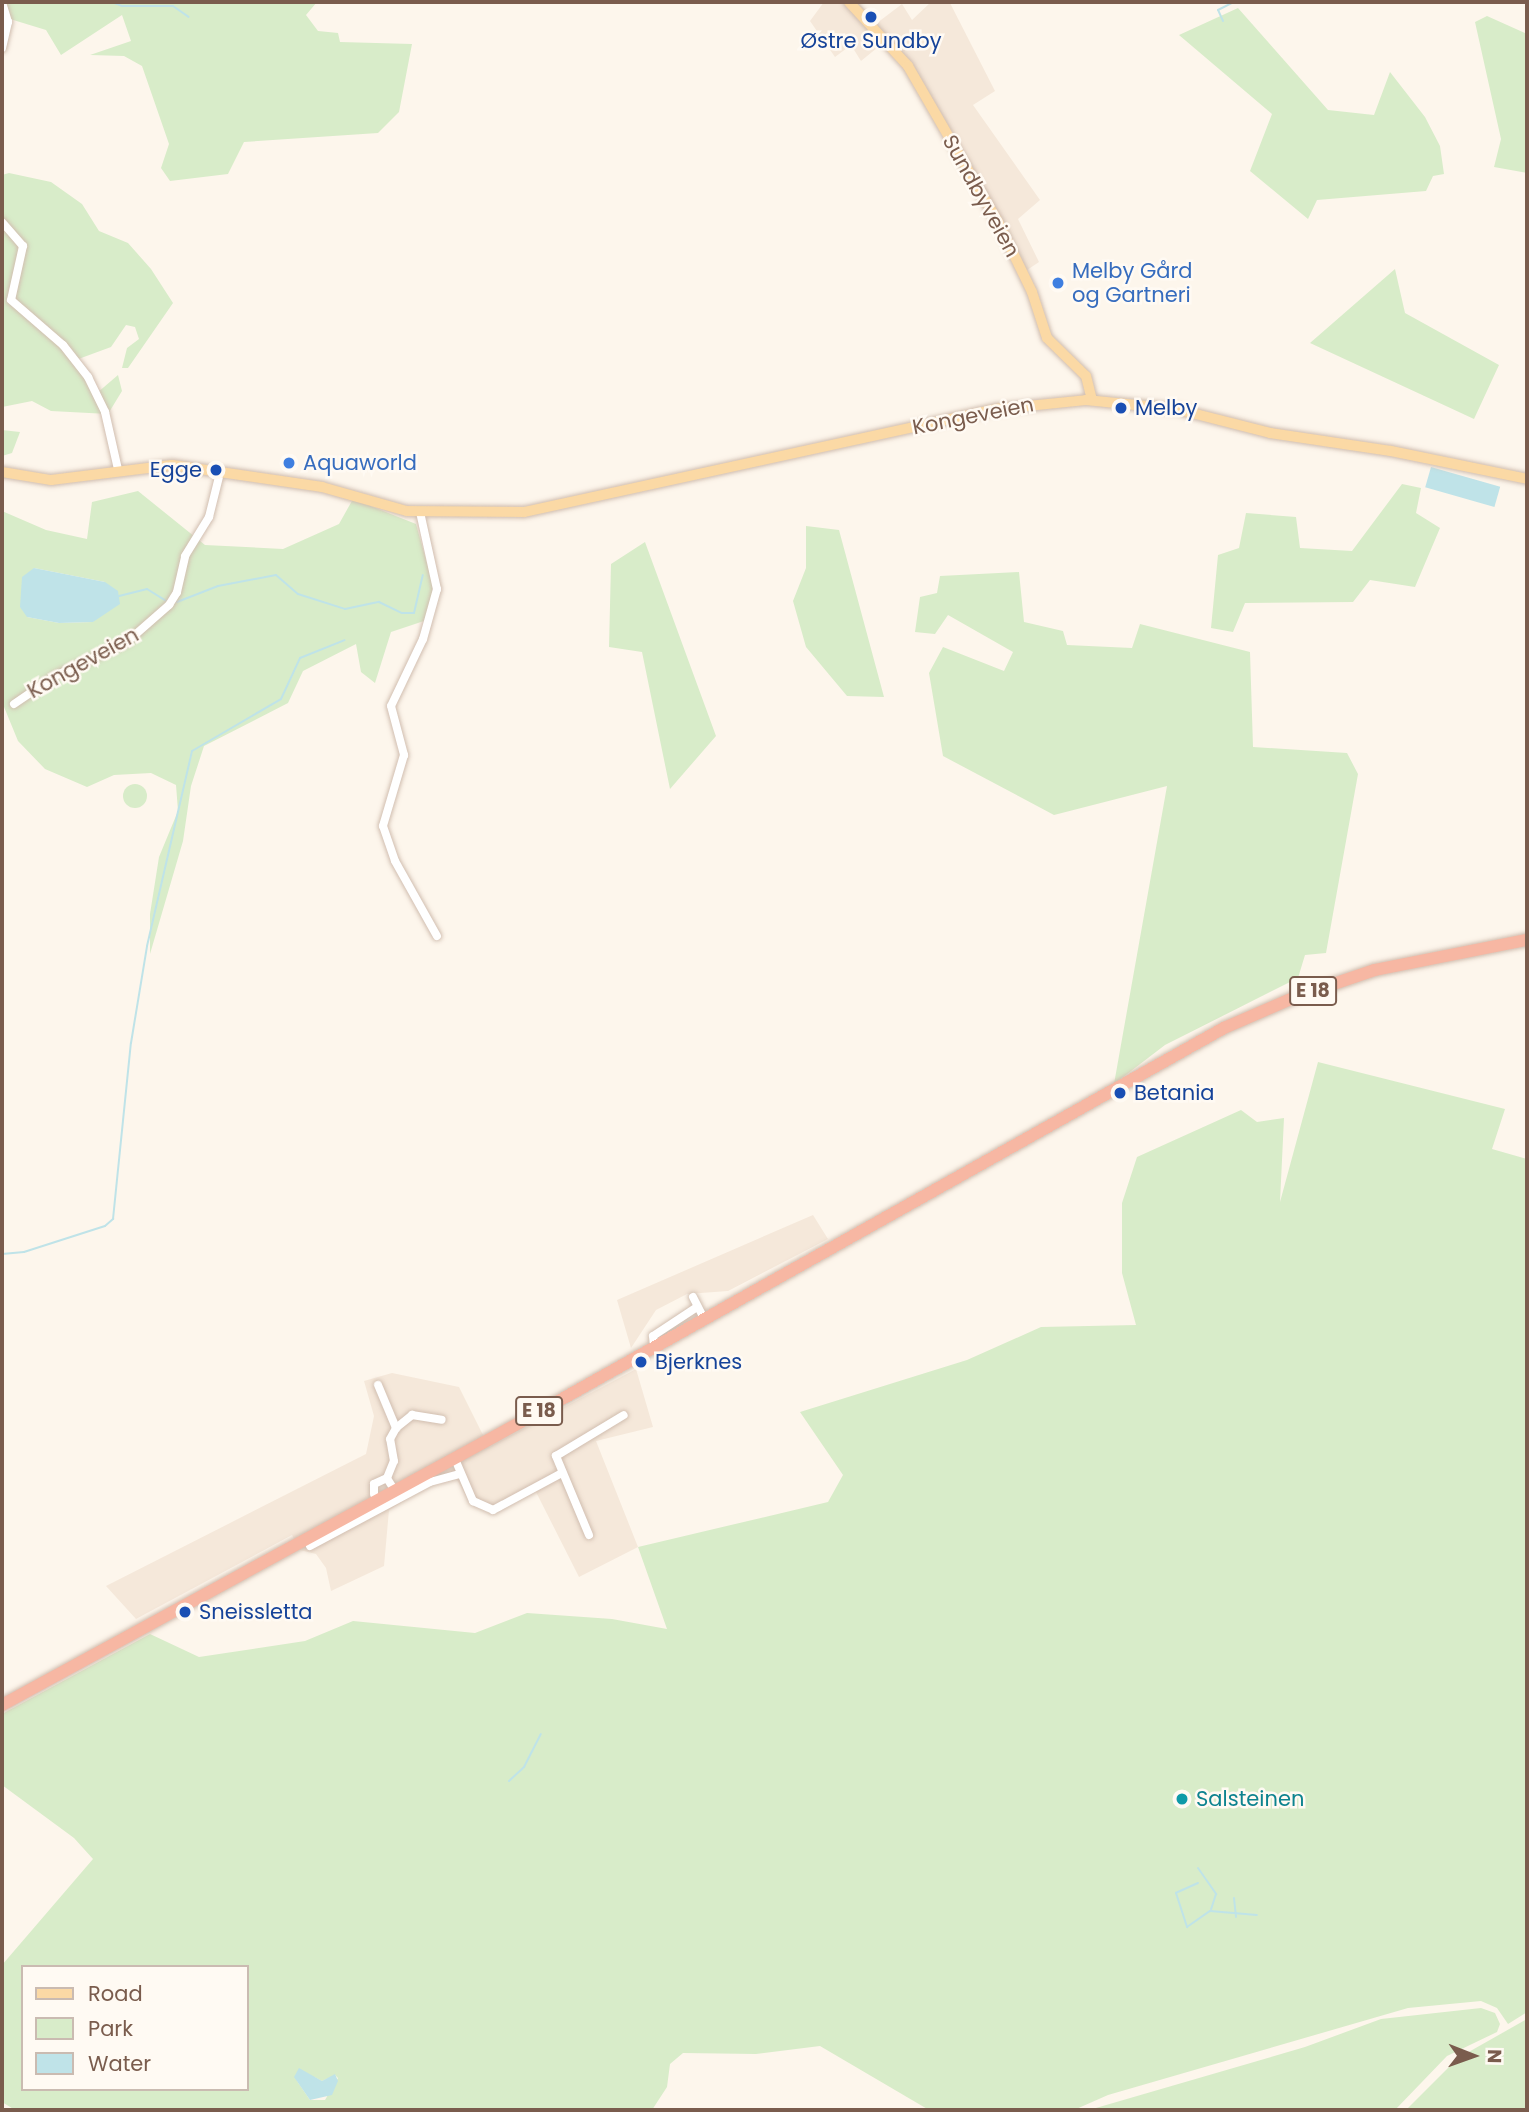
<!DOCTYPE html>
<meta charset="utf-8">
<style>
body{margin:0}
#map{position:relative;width:1529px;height:2112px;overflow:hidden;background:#fdf6ec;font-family:Poppins,sans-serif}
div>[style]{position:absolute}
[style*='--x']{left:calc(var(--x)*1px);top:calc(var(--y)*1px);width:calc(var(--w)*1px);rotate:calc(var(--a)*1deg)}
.residential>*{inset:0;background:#f5e8da}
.green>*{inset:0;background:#d8ecc9}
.round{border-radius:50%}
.water>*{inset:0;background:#bfe3e8;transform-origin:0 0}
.stream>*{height:2px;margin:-1px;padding:0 1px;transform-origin:1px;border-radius:1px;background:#bfe3e8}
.roads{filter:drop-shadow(0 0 2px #d1beb0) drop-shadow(0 0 2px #d1beb0)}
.minor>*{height:8px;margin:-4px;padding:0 4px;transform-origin:4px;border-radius:4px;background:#fff}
.major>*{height:10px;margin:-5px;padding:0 5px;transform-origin:5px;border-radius:5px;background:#fbd9a5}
.highway>*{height:12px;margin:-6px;padding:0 6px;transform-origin:6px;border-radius:6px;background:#f7b7a3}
.dots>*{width:19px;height:19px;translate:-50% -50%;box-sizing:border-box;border:4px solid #fffaf3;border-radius:50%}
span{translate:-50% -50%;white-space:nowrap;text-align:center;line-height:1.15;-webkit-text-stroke:5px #fffaf3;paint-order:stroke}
.shield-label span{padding:2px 5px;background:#fffaf3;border:2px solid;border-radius:5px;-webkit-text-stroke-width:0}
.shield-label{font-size:19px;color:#7a5c4d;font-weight:700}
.transit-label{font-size:21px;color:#164399}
.left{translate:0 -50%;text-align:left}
.right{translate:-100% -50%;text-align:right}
.street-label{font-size:21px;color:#7a5c4d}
.shop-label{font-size:21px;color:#366cbe}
.culture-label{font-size:21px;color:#0d838f}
.frame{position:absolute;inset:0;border:4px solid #7a5c4d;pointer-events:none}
.legend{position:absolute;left:21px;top:1965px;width:228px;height:126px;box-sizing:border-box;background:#fffaf3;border:2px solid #cabbb1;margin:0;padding:9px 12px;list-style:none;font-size:21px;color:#7a5c4d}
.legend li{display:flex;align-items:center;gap:14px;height:35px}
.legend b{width:35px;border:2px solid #cabbb1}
.north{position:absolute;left:1438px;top:2021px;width:70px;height:70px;-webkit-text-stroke:5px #fffaf3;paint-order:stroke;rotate:91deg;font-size:19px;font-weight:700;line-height:28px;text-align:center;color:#7a5c4d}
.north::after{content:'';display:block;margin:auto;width:24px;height:32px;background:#7a5c4d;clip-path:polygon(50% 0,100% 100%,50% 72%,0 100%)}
</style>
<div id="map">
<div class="residential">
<i style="clip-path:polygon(824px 2px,858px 2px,877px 23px,902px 4px,912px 20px,931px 2px,950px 3px,995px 91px,973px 105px,1040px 200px,1018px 219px,1039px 262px,1024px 272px,888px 39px,861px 61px,851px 45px,835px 57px,810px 21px)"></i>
<i style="clip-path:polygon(813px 1215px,828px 1239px,728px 1291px,687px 1294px,656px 1310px,631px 1348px,617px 1300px)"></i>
<i style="clip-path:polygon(636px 1369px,653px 1427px,596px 1441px,638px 1547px,579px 1577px,536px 1492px,493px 1514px,470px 1503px,456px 1478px,430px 1485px,389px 1510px,384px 1566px,331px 1591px,326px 1568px,316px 1554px,300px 1550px,292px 1535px,136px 1619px,106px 1586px,366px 1454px,374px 1416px,364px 1381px,392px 1373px,459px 1387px,489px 1447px)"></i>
</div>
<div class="green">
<i style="clip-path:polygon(2px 2px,317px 2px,306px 15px,318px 31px,338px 33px,340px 42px,412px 44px,399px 112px,378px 133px,244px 142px,228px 174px,170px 181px,161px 168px,169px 144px,142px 66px,124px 56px,90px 55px,131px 41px,122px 15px,61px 55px,46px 30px,10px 19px,2px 46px)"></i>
<i style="clip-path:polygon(1238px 8px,1328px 110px,1374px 115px,1390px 72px,1425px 117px,1440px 146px,1444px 174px,1433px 176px,1426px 191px,1317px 200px,1308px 219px,1250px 171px,1272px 114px,1179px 35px)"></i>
<i style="clip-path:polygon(1487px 16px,1527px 34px,1527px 173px,1494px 167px,1501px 139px,1475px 22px)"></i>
<i style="clip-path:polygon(9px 173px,51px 182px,82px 204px,99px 231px,128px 243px,151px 269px,173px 303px,128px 368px,122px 368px,127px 348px,139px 339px,135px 327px,126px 325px,111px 347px,73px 361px,97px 393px,118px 375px,122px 391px,108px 414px,51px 411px,32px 401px,2px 407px,2px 175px)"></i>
<i style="clip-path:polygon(1395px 269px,1405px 313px,1499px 365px,1474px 419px,1310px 343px)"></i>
<i style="clip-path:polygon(2px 430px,20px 432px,12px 453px,2px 456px)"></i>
<i style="clip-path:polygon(1402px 484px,1421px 488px,1416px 513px,1440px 528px,1415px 587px,1370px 580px,1353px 602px,1245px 603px,1233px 632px,1211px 628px,1218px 555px,1239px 548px,1246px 513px,1296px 517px,1300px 548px,1352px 551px)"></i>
<i style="clip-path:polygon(evenodd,138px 491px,205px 545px,283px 549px,339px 524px,353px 499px,416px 524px,434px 588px,427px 620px,391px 632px,375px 683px,361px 672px,356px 644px,303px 671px,288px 703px,204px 746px,191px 786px,183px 841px,150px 954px,150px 914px,159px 857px,178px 811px,176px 785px,151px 773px,114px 775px,87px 787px,45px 769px,18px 741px,2px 702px,2px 511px,46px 530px,87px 539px,92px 502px,138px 491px,34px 568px,105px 582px,93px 622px,59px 623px,27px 617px,34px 568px)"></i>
<i style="clip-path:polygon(806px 526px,839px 530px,884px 697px,847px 696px,806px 647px,793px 601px,806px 568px)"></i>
<i style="clip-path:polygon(645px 542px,716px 736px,670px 789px,642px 652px,609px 647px,611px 564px)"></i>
<i style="clip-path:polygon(1019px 572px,1024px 622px,1063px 631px,1067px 645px,1132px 648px,1140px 624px,1250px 652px,1253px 747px,1347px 753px,1358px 774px,1326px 953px,1305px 955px,1298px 978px,1165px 1045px,1114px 1084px,1167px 786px,1054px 815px,943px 756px,929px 673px,943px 647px,1004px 671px,1013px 652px,948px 615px,935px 634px,915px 632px,920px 597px,937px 593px,940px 576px)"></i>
<i class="round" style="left:123px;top:784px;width:24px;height:24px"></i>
<i style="clip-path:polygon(evenodd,1318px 1062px,1505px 1109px,1492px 1149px,1527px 1159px,1527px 2012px,1508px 2024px,1497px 2008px,1481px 2001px,1408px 2008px,1108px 2095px,1074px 2110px,929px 2110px,820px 2046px,756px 2054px,683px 2053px,670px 2064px,667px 2087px,652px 2110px,15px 2110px,2px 2102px,2px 1965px,93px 1859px,74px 1838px,2px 1785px,2px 1714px,150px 1634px,199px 1657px,305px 1641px,353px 1621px,475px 1633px,527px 1613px,612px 1619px,667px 1629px,638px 1547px,828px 1502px,843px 1475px,800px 1412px,967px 1360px,1041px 1327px,1136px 1325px,1122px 1273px,1122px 1203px,1137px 1157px,1241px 1110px,1257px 1122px,1284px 1118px,1280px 1202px,1318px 1062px,23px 1967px,247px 1967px,247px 2089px,23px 2089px,23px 1967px,1318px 1062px,335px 2075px,338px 2078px,325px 2100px,310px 2100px,297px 2081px,314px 2077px,322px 2081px,335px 2075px)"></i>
<i style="clip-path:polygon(1481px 2008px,1495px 2013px,1500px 2024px,1497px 2032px,1447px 2056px,1395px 2110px,1089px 2110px,1305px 2047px,1381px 2019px)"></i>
<i style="clip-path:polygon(1527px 2019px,1527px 2110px,1406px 2110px,1458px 2058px)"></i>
</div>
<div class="water">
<i style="left:1431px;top:467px;width:72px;height:21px;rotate:16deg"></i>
<i style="clip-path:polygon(34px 568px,105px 582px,118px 591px,120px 604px,93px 622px,59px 623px,27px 617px,20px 607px,22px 577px)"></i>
<i style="clip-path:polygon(299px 2068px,322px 2081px,335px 2074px,338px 2081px,332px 2095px,310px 2100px,294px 2077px)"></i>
</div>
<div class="stream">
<i style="--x:112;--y:2;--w:11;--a:22"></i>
<i style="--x:122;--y:6;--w:51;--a:0"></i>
<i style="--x:173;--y:6;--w:19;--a:35"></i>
<i style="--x:1223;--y:21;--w:12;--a:-114"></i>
<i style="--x:1218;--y:10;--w:18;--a:-27"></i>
<i style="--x:119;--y:596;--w:29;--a:-14"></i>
<i style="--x:147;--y:589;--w:22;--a:32"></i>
<i style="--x:177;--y:602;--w:44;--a:-21.3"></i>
<i style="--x:218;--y:586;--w:59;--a:-10.7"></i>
<i style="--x:276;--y:575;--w:29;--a:41"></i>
<i style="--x:298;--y:594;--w:49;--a:17.7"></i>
<i style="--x:345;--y:609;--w:35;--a:-12"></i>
<i style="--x:379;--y:602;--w:25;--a:26"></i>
<i style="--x:402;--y:613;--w:12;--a:0"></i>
<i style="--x:414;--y:613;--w:39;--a:-77"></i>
<i style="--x:2;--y:1254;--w:22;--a:-5"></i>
<i style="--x:24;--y:1252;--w:85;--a:-17.8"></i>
<i style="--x:105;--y:1226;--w:11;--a:-41"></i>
<i style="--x:113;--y:1219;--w:177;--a:-84.2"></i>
<i style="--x:131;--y:1043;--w:98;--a:-80.6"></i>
<i style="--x:147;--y:946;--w:200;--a:-77"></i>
<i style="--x:192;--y:751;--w:103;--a:-30.3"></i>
<i style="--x:281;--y:699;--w:45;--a:-65.1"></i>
<i style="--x:300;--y:658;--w:48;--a:-21.8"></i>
<i style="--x:509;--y:1781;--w:21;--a:-43"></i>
<i style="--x:524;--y:1767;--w:37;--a:-63"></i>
<i style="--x:1198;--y:1868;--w:32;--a:55"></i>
<i style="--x:1216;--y:1894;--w:16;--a:108"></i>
<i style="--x:1198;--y:1883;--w:24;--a:156"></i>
<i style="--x:1176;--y:1893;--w:36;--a:72"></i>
<i style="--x:1187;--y:1927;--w:28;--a:-35"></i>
<i style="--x:1210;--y:1911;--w:47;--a:4.9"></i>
<i style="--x:1234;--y:1898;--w:19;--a:84"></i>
</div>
<div class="roads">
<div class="minor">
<i style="--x:2;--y:48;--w:27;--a:-77"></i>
<i style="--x:8;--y:22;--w:21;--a:-107"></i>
<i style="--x:2;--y:222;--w:32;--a:49"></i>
<i style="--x:23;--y:246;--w:55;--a:102.5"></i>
<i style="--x:11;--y:300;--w:69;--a:40.9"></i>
<i style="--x:63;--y:345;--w:41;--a:52"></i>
<i style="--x:88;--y:377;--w:39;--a:64"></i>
<i style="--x:105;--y:412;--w:58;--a:77.2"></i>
<i style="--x:420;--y:512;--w:79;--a:77.6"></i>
<i style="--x:437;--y:589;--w:52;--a:105.6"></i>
<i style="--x:423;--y:639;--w:74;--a:115.5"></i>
<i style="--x:391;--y:706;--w:51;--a:75.1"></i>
<i style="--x:404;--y:755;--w:74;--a:106.5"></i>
<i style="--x:383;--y:826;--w:37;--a:71"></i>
<i style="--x:395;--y:861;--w:86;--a:60.8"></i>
<i style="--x:14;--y:704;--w:50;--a:-34.3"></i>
<i style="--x:55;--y:676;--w:81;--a:-25.6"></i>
<i style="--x:128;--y:641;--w:55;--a:-41.3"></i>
<i style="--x:169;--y:605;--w:15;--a:-58"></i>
<i style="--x:177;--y:592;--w:37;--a:-77"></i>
<i style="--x:185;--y:556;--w:46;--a:-58.4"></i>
<i style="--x:209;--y:517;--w:45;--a:-76"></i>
<i style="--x:693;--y:1297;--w:25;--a:63"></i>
<i style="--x:654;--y:1347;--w:11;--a:-95"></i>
<i style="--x:653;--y:1336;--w:53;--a:-33.4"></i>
<i style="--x:378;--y:1385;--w:47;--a:67.3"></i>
<i style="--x:455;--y:1459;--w:46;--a:66.8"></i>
<i style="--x:473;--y:1501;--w:22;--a:24"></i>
<i style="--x:493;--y:1510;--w:76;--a:-28.2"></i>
<i style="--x:395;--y:1491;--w:15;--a:-122"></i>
<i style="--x:387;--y:1478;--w:18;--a:-68"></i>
<i style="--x:394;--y:1461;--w:22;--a:-100"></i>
<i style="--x:390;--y:1439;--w:13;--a:-61"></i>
<i style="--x:396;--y:1428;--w:21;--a:-39"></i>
<i style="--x:412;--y:1415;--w:30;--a:9"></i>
<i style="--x:374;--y:1494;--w:10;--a:-90"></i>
<i style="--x:374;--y:1484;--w:14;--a:-25"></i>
<i style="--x:589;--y:1535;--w:86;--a:-112.7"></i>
<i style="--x:556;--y:1456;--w:79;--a:-31.1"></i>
<i style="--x:310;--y:1546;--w:136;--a:-28.1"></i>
<i style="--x:430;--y:1482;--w:31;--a:-15"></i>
</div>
<div class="major">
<i style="--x:849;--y:2;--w:87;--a:47.3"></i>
<i style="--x:908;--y:66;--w:180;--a:60"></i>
<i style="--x:998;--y:222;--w:78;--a:64.1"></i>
<i style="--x:1032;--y:292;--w:48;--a:71.9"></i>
<i style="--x:1047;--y:338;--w:54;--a:44.3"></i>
<i style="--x:1086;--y:376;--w:25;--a:76"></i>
<i style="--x:2;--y:472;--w:50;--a:9.3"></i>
<i style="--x:51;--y:480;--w:122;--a:-7.1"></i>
<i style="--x:172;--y:465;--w:152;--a:8.3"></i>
<i style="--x:322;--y:487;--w:88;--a:15.8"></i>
<i style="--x:407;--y:511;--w:117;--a:0.5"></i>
<i style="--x:524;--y:512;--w:485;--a:-12.3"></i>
<i style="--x:998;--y:409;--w:88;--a:-5.8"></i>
<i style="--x:1086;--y:400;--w:90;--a:5.7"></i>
<i style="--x:1176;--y:409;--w:97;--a:14.3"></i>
<i style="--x:1270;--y:433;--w:122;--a:8.5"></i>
<i style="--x:1391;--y:451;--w:139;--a:11.6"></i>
</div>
<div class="highway">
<i style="--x:2;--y:1705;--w:591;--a:-28.6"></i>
<i style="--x:521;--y:1422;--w:806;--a:-29.27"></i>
<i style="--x:1224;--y:1028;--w:81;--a:-23.4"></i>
<i style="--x:1298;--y:996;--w:81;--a:-18.7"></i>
<i style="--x:1375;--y:970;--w:155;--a:-11.2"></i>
</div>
</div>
<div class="dots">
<i style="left:871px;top:17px;background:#1a4fb4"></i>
<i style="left:1058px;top:283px;background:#3f7fe0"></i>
<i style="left:1121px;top:408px;background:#1a4fb4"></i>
<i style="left:289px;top:463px;background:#3f7fe0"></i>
<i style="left:216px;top:470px;background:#1a4fb4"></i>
<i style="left:1120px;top:1093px;background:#1a4fb4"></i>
<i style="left:641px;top:1362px;background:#1a4fb4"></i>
<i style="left:185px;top:1612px;background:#1a4fb4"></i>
<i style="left:1182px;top:1799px;background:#0f9aa8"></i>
</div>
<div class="shield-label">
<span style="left:1313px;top:991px">E 18</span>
<span style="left:539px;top:1411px">E 18</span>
</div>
<div class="transit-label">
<span style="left:871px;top:41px">Østre Sundby</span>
<span class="left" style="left:1135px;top:408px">Melby</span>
<span class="right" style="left:202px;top:470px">Egge</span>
<span class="left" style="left:1134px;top:1093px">Betania</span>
<span class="left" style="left:655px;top:1362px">Bjerknes</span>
<span class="left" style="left:199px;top:1612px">Sneissletta</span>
</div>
<div class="street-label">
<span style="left:981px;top:196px;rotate:61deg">Sundbyveien</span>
<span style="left:973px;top:416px;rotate:-11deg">Kongeveien</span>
<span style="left:83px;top:663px;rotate:-29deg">Kongeveien</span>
</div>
<div class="shop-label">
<span class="left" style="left:1072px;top:283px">Melby Gård<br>og Gartneri</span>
<span class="left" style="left:303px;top:463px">Aquaworld</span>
</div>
<div class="culture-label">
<span class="left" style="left:1196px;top:1799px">Salsteinen</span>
</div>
<div class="frame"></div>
<ul class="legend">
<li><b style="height:9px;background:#fbd9a5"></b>Road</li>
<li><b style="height:19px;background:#d8ecc9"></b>Park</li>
<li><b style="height:19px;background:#bfe3e8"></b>Water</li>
</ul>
<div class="north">N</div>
</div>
